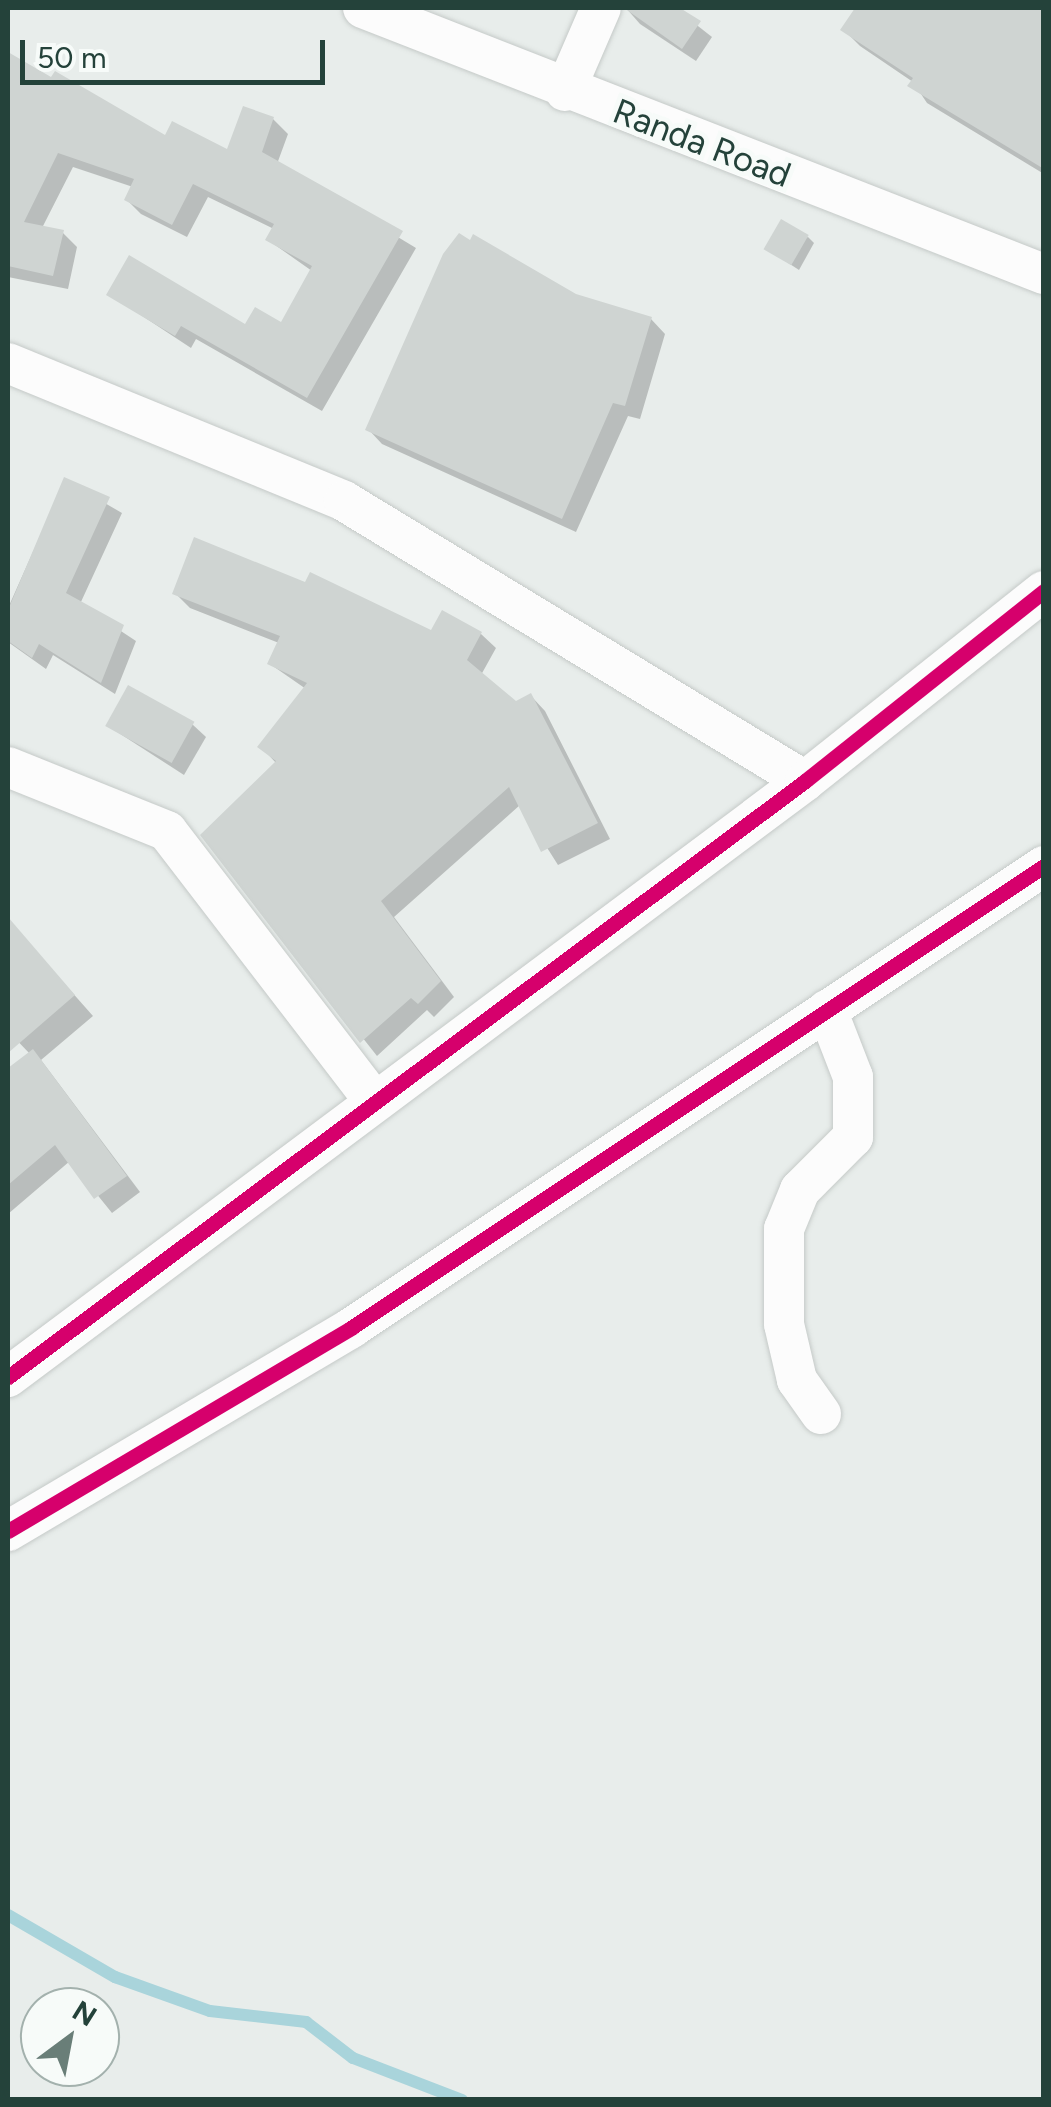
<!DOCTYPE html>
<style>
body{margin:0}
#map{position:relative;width:1051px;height:2107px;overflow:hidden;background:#e8edeb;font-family:Figtree,sans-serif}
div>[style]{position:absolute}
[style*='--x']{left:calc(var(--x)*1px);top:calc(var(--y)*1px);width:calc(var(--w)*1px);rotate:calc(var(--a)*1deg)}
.shadow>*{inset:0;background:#0003}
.stream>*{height:12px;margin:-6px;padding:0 6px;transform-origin:6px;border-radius:6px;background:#a9d4db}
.building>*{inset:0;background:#cfd4d2;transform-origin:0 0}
.roads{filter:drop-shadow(0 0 2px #c5cac8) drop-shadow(0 0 2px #c5cac8)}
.street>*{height:40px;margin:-20px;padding:0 20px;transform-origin:20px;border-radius:20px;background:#fcfcfc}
.cycleway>*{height:15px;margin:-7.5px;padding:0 7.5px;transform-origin:7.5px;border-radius:7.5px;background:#d6006c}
span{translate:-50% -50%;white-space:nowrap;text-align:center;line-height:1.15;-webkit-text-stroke:10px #f7fbf9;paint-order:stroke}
.street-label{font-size:35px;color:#24423a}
.frame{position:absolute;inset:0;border:10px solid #24423a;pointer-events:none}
.north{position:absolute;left:20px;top:1987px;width:100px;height:100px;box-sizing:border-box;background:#f7fbf9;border:2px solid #a3b1ad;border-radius:50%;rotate:32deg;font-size:28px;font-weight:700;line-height:40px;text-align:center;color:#24423a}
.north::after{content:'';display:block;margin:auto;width:35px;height:45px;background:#697e78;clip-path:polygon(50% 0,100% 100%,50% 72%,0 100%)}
.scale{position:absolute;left:20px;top:40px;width:305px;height:45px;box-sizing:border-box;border:5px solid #24423a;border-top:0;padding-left:12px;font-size:30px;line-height:35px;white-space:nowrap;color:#24423a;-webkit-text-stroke:8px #f7fbf9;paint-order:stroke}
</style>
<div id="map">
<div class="shadow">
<i style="clip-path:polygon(626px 8px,675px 8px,712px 37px,696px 61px,640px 24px)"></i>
<i style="clip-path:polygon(857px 8px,1044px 8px,1044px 174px,927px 103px,913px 82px,860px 46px,843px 29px)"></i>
<i style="clip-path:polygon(39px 73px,166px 139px,228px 152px,273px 119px,288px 134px,277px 164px,416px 248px,322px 411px,196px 339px,191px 348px,109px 294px,246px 327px,282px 325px,312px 271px,268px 240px,274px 229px,208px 197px,187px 237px,141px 214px,127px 200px,133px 187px,73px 167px,42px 228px,63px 233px,77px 247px,68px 289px,8px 277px,8px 136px)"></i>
<i style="clip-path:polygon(808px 237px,814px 243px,799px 270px,767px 249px)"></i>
<i style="clip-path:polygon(575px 296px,651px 319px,665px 334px,640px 419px,628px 416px,576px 532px,382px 444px,368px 429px)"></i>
<i style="clip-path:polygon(65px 480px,122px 513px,80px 604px,136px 641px,115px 694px,53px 655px,46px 669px,8px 642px,8px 608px)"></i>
<i style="clip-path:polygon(175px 593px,432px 633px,481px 634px,496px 648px,481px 675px,516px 704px,531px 696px,545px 711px,610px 839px,558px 865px,520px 805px,394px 917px,454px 997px,434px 1017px,427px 1010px,377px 1056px,203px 835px,277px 764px,261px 747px,306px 689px,270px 664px,279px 643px,190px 608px)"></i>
<i style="clip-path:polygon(192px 724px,206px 737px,184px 775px,108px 726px)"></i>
<i style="clip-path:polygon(8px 920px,93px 1016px,41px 1060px,140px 1192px,112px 1213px,70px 1161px,8px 1214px,8px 1124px,29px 1106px,8px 1071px,30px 1054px,8px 1031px)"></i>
</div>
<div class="stream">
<i style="--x:8;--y:1915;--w:124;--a:30.1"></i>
<i style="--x:115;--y:1977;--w:101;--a:19.7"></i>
<i style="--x:210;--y:2011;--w:97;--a:6.5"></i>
<i style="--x:306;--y:2022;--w:59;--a:37.5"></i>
<i style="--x:353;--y:2058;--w:117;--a:21.1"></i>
</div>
<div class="building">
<i style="clip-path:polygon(624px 8px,680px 8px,701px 21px,682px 49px)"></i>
<i style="clip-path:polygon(855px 8px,1044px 8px,1044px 169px,907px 86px,913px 78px,840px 30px)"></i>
<i style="clip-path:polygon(8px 52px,51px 77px,55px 71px,165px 135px,172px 121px,227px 149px,243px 106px,274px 117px,262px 152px,403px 231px,307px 398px,181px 326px,175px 336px,106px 295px,129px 255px,245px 324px,255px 307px,281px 322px,312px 266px,265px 240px,274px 224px,193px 184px,172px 225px,124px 200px,134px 179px,58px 153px,24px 222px,64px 230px,53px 276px,8px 266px)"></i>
<i style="left:781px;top:219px;width:32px;height:35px;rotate:30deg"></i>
<i style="clip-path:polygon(459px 233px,470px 240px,473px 234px,576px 294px,652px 317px,625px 406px,613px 403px,562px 519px,365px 430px,443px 254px)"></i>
<i style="clip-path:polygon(64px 477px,110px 497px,66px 593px,124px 625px,101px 683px,39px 644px,32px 658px,8px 641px,8px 610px)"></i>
<i style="clip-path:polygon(194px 537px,305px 582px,310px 572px,431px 630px,442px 610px,482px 632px,467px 660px,516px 701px,531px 693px,598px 823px,541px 852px,509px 787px,381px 901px,441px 981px,418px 1004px,411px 998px,360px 1043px,200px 835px,276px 761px,257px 747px,307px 683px,267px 664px,280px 636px,172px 594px)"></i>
<i style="left:128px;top:685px;width:76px;height:47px;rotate:29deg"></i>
<i style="clip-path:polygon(8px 917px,75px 995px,8px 1053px)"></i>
<i style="clip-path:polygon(33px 1049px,127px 1176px,94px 1199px,55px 1145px,8px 1185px,8px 1068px)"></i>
</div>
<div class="roads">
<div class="street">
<i style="--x:363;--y:8;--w:731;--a:21.34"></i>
<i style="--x:565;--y:91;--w:90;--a:-66.6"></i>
<i style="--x:8;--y:363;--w:363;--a:22.3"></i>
<i style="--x:344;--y:501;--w:539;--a:31.27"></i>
<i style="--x:8;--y:767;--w:171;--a:21.9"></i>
<i style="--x:167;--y:831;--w:338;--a:52.5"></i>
<i style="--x:8;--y:1377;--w:995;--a:-36.79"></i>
<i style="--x:805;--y:781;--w:305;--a:-38.5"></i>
<i style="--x:821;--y:1414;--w:42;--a:-125.2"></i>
<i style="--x:797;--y:1380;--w:57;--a:-103.1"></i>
<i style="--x:784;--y:1324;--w:95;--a:-90"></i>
<i style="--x:784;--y:1229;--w:42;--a:-67.7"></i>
<i style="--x:800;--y:1190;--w:75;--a:-45"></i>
<i style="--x:853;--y:1137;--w:60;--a:-90"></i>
<i style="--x:853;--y:1077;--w:72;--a:-111.2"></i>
<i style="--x:8;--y:1531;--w:399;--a:-30.6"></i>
<i style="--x:351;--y:1328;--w:833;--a:-33.69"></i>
</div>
</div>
<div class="cycleway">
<i style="--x:8;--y:1377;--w:995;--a:-36.79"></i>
<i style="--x:805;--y:781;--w:305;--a:-38.5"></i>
<i style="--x:8;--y:1531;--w:399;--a:-30.6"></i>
<i style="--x:351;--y:1328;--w:833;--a:-33.69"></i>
</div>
<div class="street-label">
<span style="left:702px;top:143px;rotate:21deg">Randa Road</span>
</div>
<div class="frame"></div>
<div class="north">N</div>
<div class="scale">50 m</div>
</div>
